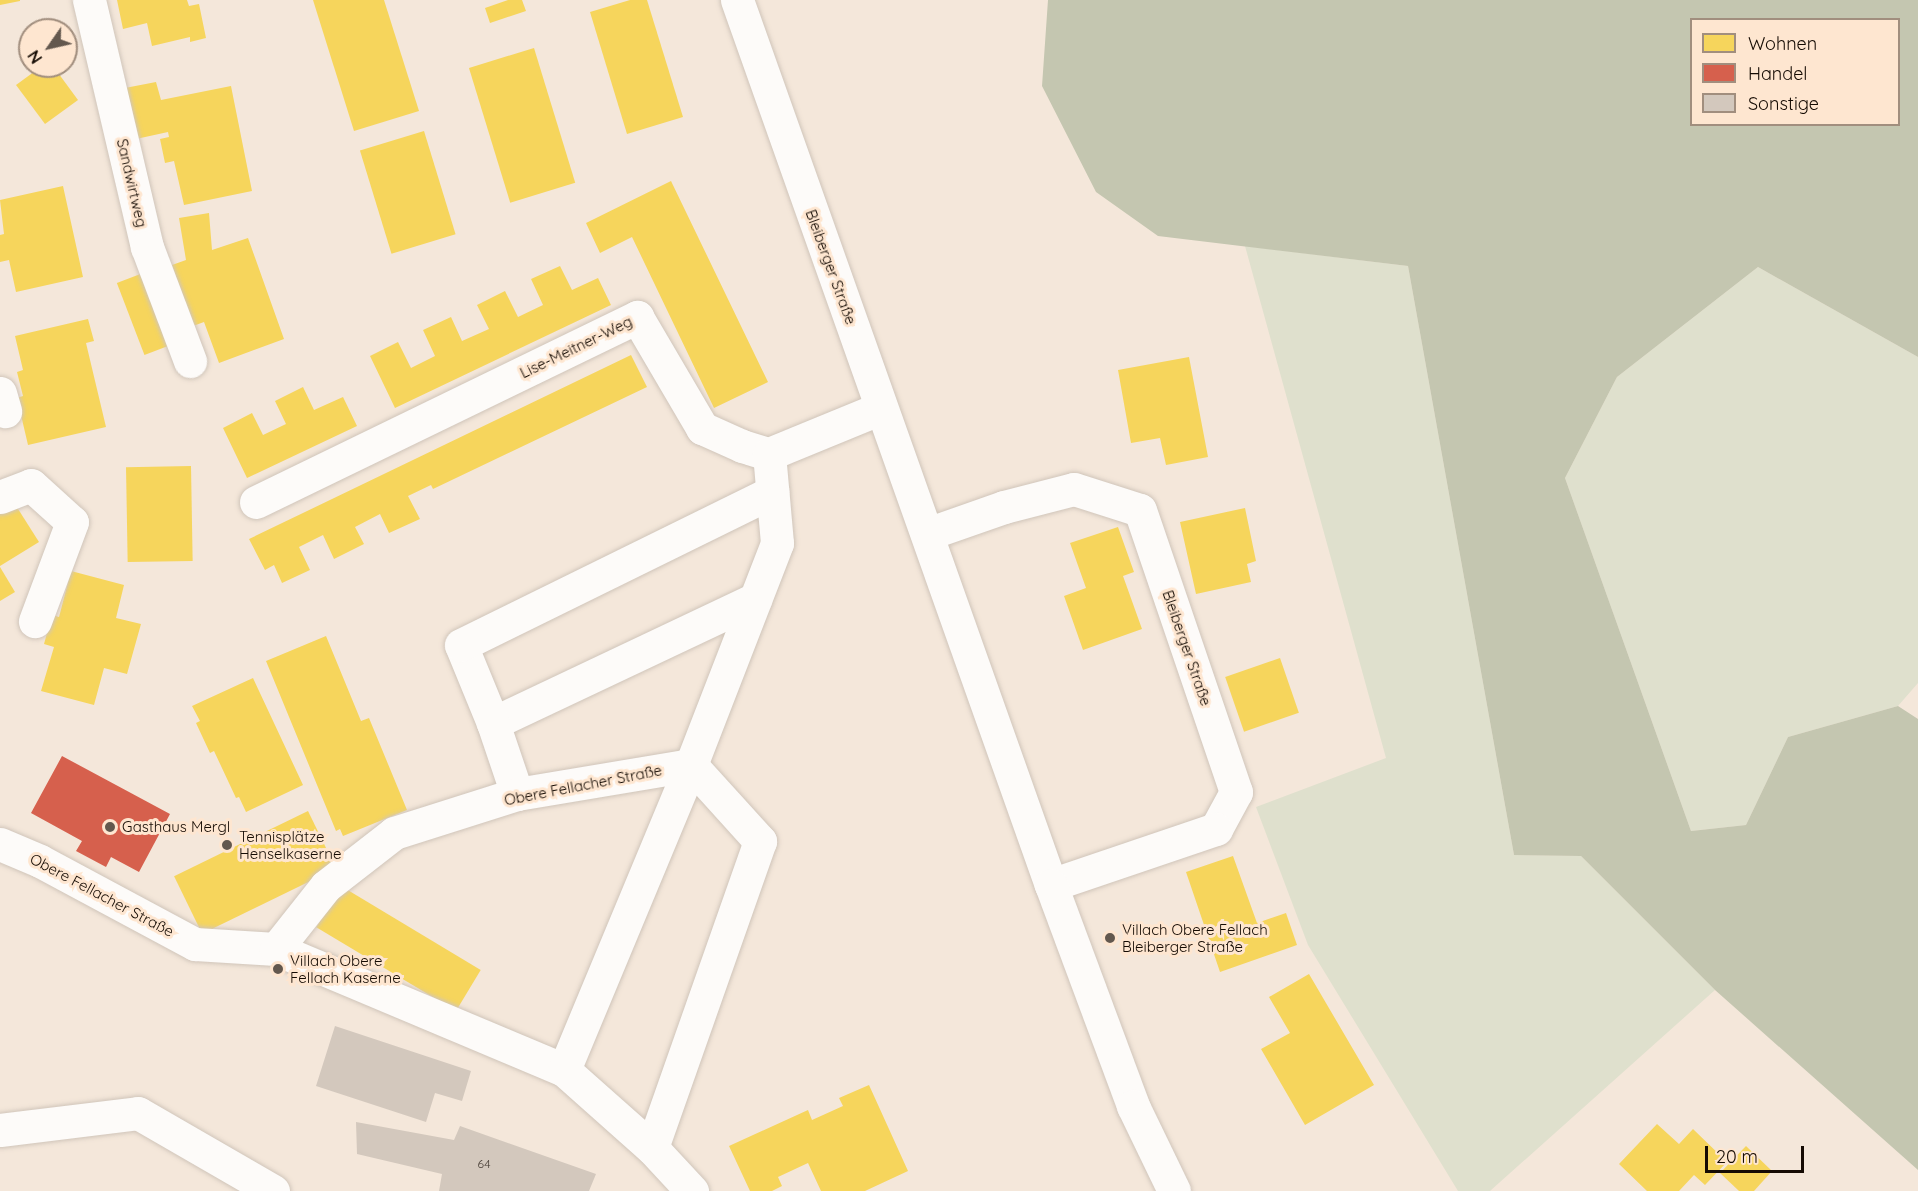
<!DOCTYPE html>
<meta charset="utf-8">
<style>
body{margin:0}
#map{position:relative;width:1918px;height:1191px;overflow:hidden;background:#f4e7da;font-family:Quicksand,sans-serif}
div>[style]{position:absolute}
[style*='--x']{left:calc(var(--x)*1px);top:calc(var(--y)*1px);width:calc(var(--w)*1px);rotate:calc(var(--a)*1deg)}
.green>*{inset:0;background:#dfe0cd}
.forest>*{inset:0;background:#c4c6b0}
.homes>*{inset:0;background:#f6d55c;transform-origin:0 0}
.shops>*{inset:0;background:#d6604d}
.building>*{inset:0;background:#d3c8bd}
.roads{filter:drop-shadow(0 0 2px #d0c5ba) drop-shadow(0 0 2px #d0c5ba)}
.minor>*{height:33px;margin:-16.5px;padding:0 16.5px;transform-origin:16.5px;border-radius:16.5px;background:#fdfbf9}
.major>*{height:33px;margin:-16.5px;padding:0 16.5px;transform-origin:16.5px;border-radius:16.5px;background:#fdfbf9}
.dots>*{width:16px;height:16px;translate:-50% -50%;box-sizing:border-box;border:3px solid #fee6d0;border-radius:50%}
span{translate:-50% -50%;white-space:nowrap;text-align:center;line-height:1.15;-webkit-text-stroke:6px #fee6d0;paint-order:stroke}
.number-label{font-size:12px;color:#443a32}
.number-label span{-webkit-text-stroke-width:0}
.street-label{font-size:15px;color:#150b03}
.poi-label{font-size:15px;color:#150b03}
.left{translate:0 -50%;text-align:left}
.legend{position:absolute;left:1690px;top:18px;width:210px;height:108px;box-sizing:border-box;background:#fee6d0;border:2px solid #a18e7e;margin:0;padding:8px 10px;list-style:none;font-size:18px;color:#150b03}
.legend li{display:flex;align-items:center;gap:12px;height:30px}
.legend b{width:30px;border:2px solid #a18e7e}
.north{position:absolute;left:18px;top:18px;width:60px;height:60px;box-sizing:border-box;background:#fee6d0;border:2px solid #a18e7e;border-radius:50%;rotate:236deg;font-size:16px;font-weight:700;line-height:24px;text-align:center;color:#150b03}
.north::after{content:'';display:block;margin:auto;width:21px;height:27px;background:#63584e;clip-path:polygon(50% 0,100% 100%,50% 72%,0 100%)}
.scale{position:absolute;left:1705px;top:1146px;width:99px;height:27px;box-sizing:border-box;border:3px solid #150b03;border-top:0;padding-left:8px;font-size:18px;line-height:21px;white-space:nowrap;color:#150b03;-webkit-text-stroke:4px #fee6d0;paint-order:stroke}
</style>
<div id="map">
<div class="green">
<i style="clip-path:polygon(1245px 246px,1408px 266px,1514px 855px,1581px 856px,1715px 990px,1490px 1191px,1458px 1191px,1308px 945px,1256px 807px,1386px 758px)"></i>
<i style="clip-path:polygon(1758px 267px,1918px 357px,1918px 683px,1898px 706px,1788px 737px,1746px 825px,1691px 831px,1565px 478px,1617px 377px)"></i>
</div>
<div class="forest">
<i style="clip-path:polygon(evenodd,1048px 0,1918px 0,1918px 357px,1758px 267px,1617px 377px,1565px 478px,1691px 831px,1746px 825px,1788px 737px,1898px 706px,1918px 719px,1918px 1170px,1715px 990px,1581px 856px,1514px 855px,1408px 266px,1158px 236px,1096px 192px,1042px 86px,1048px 0,1692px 20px,1898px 20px,1898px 124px,1692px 124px,1692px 20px)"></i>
</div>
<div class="homes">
<i style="clip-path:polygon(0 0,20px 0,20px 1px,0 5px)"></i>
<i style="clip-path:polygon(117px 0,187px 0,189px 6px,199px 4px,206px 38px,190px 42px,190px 37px,152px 46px,147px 23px,123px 29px)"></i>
<i style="clip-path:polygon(313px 0,384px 0,419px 111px,354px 131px)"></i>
<i style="clip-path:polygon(508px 0,522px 0,526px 11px,490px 23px,485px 8px)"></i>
<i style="clip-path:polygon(630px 0,647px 0,683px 117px,627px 134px,590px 12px)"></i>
<i style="left:534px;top:48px;width:141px;height:68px;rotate:73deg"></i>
<i style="clip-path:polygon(42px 66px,53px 66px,78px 100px,45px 124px,16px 85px)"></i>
<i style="clip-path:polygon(156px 82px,161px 100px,231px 86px,252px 191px,184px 205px,174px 161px,165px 163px,160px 139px,169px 137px,168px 132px,136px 139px,125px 88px)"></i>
<i style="left:424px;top:131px;width:108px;height:67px;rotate:73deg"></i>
<i style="clip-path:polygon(671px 181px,768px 382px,714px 408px,632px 237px,600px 253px,586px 223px)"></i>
<i style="clip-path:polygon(63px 186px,83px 277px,16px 292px,9px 260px,0 262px,0 235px,4px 234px,0 200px)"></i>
<i style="clip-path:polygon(209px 213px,212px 250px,248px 238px,284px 339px,219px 363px,204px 322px,193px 326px,172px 265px,186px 260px,179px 218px)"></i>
<i style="clip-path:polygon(560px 266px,572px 290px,598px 278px,611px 305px,395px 408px,370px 356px,398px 342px,411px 368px,435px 356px,423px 330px,451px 317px,462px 341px,489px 329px,477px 305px,505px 291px,518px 317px,543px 305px,531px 279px)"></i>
<i style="left:143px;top:273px;width:77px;height:28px;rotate:69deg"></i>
<i style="clip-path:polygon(88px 319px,94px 341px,86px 343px,106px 427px,28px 445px,17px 398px,23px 396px,17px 372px,23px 370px,15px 336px)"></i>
<i style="clip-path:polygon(631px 355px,647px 387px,433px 489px,431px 485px,408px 496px,420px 519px,389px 533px,380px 514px,355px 527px,364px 544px,334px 559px,323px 535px,299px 547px,310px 570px,282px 583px,274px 565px,265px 570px,249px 539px)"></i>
<i style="clip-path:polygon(1189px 357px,1208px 457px,1166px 465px,1160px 438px,1131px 443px,1118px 370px)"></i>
<i style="clip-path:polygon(303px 387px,314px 410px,343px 397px,357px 426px,247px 478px,223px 428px,252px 413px,263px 435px,286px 424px,275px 401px)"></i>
<i style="left:191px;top:466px;width:95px;height:65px;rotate:89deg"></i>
<i style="clip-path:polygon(13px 501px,39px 542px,0 566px,0 509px)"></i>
<i style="clip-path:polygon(1245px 508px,1256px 561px,1247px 564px,1251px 582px,1196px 594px,1180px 522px)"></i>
<i style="clip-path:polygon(1118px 527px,1134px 572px,1123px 576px,1142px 629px,1083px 650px,1064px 596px,1086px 588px,1070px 543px)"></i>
<i style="clip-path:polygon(0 567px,15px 592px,0 601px)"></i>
<i style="clip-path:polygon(71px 571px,124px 585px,116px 618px,141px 624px,127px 674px,104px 668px,94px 705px,41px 691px,54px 647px,44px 644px,52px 615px,59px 617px)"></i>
<i style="clip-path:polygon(326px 636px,361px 721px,369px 718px,407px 810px,343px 836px,340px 829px,336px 831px,266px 661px)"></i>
<i style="left:1280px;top:658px;width:58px;height:58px;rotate:71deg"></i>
<i style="clip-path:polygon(253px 678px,303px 785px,246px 812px,239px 797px,236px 798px,214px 751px,210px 753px,196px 723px,200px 721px,192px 706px)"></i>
<i style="left:308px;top:811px;width:64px;height:149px;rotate:64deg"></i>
<i style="clip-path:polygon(1233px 856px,1257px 923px,1286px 913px,1297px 945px,1220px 972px,1186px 872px)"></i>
<i style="left:341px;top:886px;width:163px;height:48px;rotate:31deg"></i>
<i style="clip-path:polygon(1309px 974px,1374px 1085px,1305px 1125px,1261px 1049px,1290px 1033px,1269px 997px)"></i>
<i style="clip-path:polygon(869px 1085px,908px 1171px,865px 1191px,821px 1191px,808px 1163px,778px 1177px,782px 1186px,772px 1191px,750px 1191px,729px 1146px,808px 1110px,812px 1120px,843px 1106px,839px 1098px)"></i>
<i style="clip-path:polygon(1657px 1124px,1679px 1144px,1693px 1129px,1727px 1162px,1705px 1185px,1694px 1175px,1679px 1191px,1647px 1191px,1619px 1164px)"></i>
<i style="clip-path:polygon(1746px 1146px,1772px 1171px,1754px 1191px,1739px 1191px,1720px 1173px)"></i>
</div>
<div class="shops">
<i style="clip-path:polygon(62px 756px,170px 814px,139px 872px,111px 857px,106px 867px,76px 851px,82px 841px,31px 813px)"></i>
</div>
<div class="building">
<i style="clip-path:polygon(335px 1026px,471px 1071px,462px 1101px,435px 1093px,426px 1122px,316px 1086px)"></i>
<i style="clip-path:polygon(356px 1122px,454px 1140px,460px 1126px,596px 1174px,589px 1191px,439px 1191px,442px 1174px,357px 1154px)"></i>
</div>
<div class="roads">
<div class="minor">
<i style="--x:89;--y:0;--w:254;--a:76.8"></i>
<i style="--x:147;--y:247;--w:122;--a:69.3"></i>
<i style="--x:0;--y:393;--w:19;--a:74"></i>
<i style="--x:0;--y:497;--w:33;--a:-21"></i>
<i style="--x:31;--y:485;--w:55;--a:42.1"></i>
<i style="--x:72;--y:522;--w:106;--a:110.5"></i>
<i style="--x:256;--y:502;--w:424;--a:-25.9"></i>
<i style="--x:637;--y:317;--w:129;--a:59.6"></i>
<i style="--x:702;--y:428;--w:44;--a:24.2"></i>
<i style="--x:742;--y:446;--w:28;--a:17"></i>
<i style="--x:769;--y:454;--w:121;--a:-22.3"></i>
<i style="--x:927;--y:534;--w:82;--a:-19.3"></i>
<i style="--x:1004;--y:507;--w:72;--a:-14.4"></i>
<i style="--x:1074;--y:489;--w:69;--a:17.7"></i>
<i style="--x:1140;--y:510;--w:298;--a:71.2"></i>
<i style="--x:1236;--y:792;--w:42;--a:118.4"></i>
<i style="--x:1216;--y:829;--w:174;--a:161.3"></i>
<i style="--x:493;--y:723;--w:290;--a:-25.3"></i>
<i style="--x:517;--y:794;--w:75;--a:-108.7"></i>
<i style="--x:493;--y:723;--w:84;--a:-112.3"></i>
<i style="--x:461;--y:645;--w:347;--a:-26.2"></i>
<i style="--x:0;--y:844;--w:43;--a:23"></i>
<i style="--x:40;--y:861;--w:176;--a:28.2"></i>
<i style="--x:195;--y:944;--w:81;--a:3.5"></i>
<i style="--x:276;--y:949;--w:312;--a:22.8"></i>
<i style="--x:564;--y:1070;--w:118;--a:41.6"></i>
<i style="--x:652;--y:1148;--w:59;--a:47.1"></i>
<i style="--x:276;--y:949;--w:80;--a:-51.6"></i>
<i style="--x:326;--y:886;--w:86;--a:-37.9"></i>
<i style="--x:394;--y:833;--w:129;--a:-17.6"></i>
<i style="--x:517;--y:794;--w:176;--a:-9.5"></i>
<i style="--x:691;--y:765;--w:103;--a:47.8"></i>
<i style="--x:760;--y:841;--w:325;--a:109.4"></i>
<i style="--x:564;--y:1070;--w:330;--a:-67.4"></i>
<i style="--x:691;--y:765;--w:238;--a:-68.8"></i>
<i style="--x:777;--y:543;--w:89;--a:-95.1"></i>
<i style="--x:0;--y:1130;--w:139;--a:-7"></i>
<i style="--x:138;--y:1113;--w:156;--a:30"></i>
</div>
<div class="major">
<i style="--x:737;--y:0;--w:939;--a:70.47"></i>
<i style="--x:1051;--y:885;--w:236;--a:69.6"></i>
<i style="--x:1133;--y:1106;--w:94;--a:64.2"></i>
</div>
</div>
<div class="dots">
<i style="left:110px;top:827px;background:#63584e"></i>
<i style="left:227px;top:845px;background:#63584e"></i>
<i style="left:1110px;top:938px;background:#63584e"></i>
<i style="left:278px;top:969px;background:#63584e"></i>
</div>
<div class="number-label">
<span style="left:484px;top:1164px">64</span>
</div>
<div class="street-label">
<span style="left:132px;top:183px;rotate:77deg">Sandwirtweg</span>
<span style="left:831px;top:267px;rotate:70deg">Bleiberger Straße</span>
<span style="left:576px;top:347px;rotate:-26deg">Lise-Meitner-Weg</span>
<span style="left:1187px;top:648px;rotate:71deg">Bleiberger Straße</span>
<span style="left:583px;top:785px;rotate:-11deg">Obere Fellacher Straße</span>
<span style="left:102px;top:895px;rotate:28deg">Obere Fellacher Straße</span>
</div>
<div class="poi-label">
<span class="left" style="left:122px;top:827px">Gasthaus Mergl</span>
<span class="left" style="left:239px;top:845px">Tennisplätze<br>Henselkaserne</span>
<span class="left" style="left:1122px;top:938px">Villach Obere Fellach<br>Bleiberger Straße</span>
<span class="left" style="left:290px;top:969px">Villach Obere<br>Fellach Kaserne</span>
</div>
<ul class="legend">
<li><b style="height:16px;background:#f6d55c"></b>Wohnen</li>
<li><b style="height:16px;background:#d6604d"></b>Handel</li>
<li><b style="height:16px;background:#d3c8bd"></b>Sonstige</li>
</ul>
<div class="north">N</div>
<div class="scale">20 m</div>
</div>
